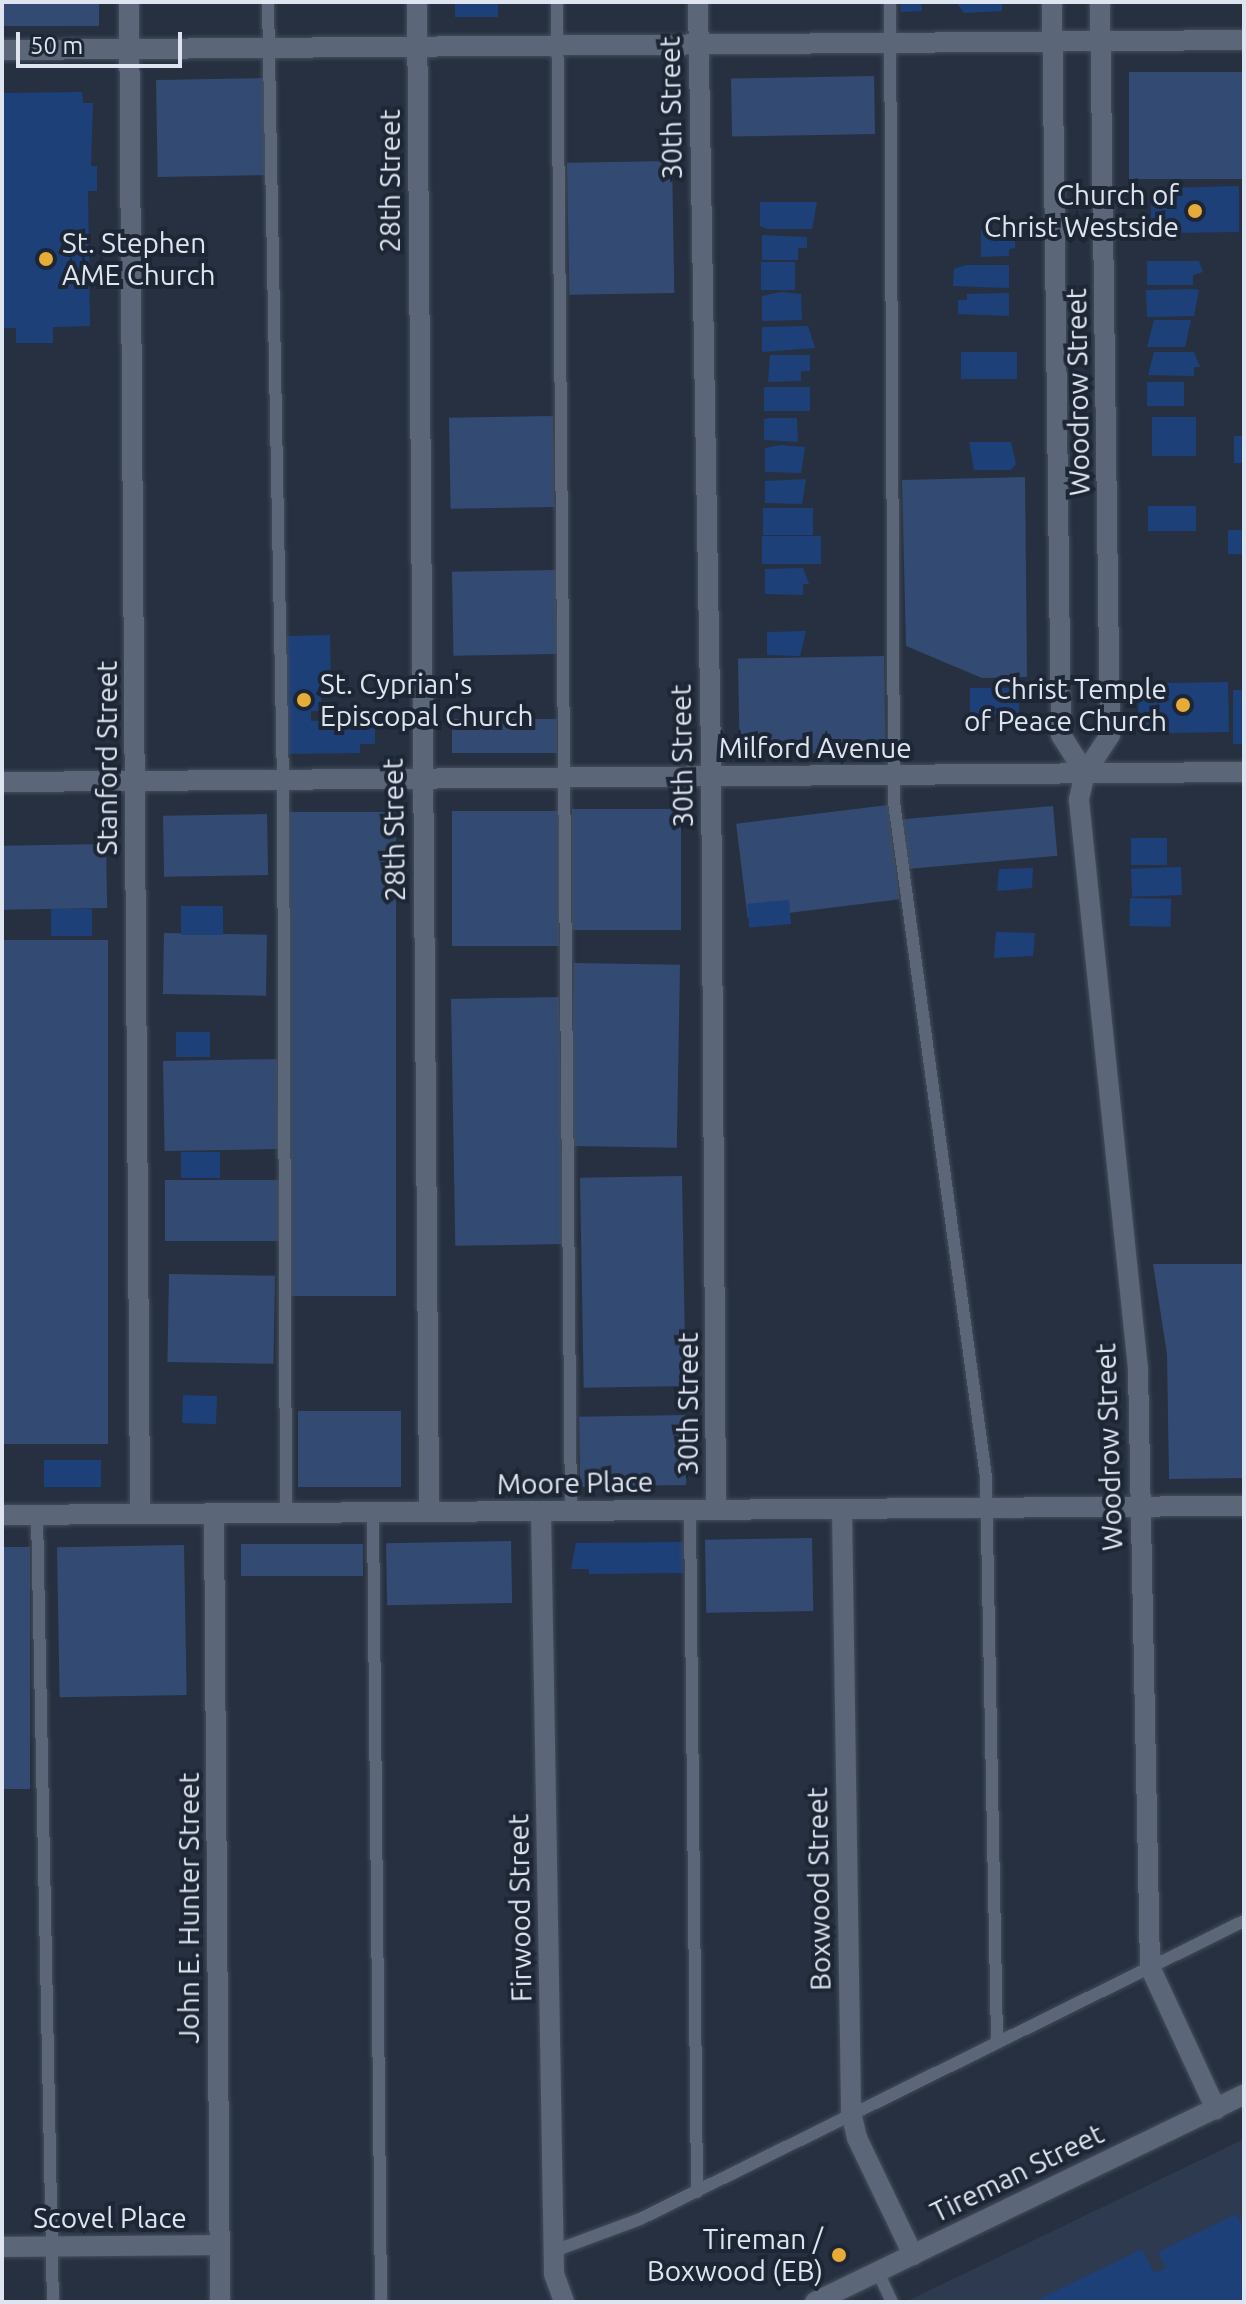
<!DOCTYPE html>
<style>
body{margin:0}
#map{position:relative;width:1246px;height:2304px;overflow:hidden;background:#263040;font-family:Ubuntu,sans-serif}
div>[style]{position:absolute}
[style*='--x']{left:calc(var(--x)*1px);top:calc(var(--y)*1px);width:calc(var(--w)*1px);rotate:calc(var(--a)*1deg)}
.built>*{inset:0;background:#2d3a4f}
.green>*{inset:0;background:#334b72;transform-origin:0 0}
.building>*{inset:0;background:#1e4079;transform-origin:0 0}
.roads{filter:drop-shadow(0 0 2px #454d5b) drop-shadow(0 0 2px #454d5b)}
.service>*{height:12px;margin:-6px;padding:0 6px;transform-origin:6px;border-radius:6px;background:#5b6678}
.minor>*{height:20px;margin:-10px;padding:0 10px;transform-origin:10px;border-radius:10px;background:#5b6678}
.tertiary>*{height:20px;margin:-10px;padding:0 10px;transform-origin:10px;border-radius:10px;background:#5b6678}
.dots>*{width:22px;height:22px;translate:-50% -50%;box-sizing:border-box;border:4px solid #1d2635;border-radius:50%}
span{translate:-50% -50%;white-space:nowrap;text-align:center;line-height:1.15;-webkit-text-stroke:8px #1d2635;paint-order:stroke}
.street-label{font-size:28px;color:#dfe5f0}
.poi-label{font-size:28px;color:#dfe5f0}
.right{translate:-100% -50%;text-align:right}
.left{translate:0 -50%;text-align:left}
.frame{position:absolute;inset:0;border:4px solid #dfe5f0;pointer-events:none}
.scale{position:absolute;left:16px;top:32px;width:166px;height:36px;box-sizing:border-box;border:4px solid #dfe5f0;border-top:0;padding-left:10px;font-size:24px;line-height:28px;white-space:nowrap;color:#dfe5f0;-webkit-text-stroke:6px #1d2635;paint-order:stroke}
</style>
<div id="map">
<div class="built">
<i style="clip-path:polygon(1244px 2139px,1244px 2302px,905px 2302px)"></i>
</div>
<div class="green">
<i style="left:2px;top:2px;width:97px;height:24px"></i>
<i style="left:1244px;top:72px;width:107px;height:115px;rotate:90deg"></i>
<i style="left:874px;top:76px;width:58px;height:143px;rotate:89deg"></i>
<i style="left:265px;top:78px;width:97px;height:109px;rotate:89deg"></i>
<i style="left:672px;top:161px;width:132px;height:105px;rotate:89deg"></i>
<i style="left:553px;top:416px;width:91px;height:104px;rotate:89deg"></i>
<i style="clip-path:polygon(1025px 477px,1027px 677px,982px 678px,906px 646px,902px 480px)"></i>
<i style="left:556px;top:570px;width:84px;height:104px;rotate:89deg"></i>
<i style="left:884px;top:656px;width:96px;height:146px;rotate:89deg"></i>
<i style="left:557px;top:719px;width:34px;height:105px;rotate:90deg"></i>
<i style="left:888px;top:805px;width:95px;height:153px;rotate:83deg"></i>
<i style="left:1053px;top:806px;width:50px;height:151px;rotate:85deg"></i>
<i style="left:681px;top:809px;width:121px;height:109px;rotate:90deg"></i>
<i style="left:559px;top:811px;width:135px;height:107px;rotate:90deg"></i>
<i style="left:396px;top:812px;width:484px;height:110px;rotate:90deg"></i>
<i style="left:267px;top:814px;width:61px;height:104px;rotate:89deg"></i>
<i style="left:106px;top:844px;width:64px;height:104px;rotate:89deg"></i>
<i style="left:164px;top:933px;width:103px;height:61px;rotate:1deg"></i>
<i style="left:108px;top:940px;width:504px;height:106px;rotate:90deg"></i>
<i style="left:574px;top:963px;width:106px;height:183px;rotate:1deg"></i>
<i style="left:559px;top:997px;width:247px;height:108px;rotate:89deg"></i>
<i style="left:277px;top:1059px;width:90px;height:114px;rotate:89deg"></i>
<i style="left:682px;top:1176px;width:210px;height:102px;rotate:89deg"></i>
<i style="left:280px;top:1180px;width:61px;height:115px;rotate:90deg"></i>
<i style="clip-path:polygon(1153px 1264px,1244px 1264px,1244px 1478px,1169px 1479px,1167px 1354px)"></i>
<i style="left:169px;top:1274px;width:106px;height:88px;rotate:1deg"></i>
<i style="left:298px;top:1411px;width:103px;height:76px"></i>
<i style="left:685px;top:1415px;width:70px;height:106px;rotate:89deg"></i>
<i style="left:812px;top:1538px;width:73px;height:107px;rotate:89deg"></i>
<i style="left:511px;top:1541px;width:62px;height:125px;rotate:89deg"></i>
<i style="left:241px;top:1544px;width:122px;height:32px"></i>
<i style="left:184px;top:1545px;width:150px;height:127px;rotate:89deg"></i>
<i style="left:2px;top:1547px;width:28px;height:242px"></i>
</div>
<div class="building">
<i style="left:455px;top:2px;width:43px;height:15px"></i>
<i style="clip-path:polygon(900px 2px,921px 2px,922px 11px,901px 12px)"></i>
<i style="clip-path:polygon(956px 2px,1002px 2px,1002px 11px,964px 13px)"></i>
<i style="clip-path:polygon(82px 92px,83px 103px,93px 103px,91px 166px,97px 166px,97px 191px,88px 191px,90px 326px,53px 327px,53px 343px,16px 343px,16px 328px,2px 328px,2px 93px)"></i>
<i style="clip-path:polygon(1239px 186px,1239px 232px,1166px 233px,1166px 228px,1151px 228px,1151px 194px,1166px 194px,1165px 188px)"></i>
<i style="clip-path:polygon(760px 202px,817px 202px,812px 229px,767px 229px,760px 226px)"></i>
<i style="clip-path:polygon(981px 230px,1015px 232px,1015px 248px,1009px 249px,1009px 256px,981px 257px)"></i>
<i style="clip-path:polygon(762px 235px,807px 237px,807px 248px,798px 248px,798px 260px,762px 260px)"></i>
<i style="clip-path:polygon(1147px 261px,1199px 261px,1203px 272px,1193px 275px,1193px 285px,1147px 285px)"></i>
<i style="left:761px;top:262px;width:34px;height:28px"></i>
<i style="clip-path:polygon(966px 265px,1009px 265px,1009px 288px,953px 286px,954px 269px)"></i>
<i style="clip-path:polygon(1194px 289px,1199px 290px,1194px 316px,1147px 317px,1146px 290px)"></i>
<i style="clip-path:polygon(781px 292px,801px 294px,802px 320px,762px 321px,762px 296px)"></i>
<i style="clip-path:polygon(1009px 293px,1009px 316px,958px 314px,958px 300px,967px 300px,967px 294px)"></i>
<i style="clip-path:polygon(1154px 320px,1191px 320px,1185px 347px,1147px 347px)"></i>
<i style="clip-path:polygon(808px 326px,815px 348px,762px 352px,762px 327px)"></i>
<i style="left:961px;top:352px;width:56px;height:27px"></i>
<i style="clip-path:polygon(1154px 352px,1194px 352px,1200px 367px,1194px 367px,1194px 376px,1148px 375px)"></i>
<i style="clip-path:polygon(770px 355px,810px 355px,810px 371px,801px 371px,801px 381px,768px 382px)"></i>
<i style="left:1147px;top:382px;width:37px;height:24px"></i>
<i style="left:810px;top:387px;width:24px;height:46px;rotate:90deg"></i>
<i style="left:1196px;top:417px;width:39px;height:44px;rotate:90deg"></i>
<i style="clip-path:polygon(769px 418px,797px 418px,798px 442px,764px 440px,764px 419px)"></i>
<i style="left:1244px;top:436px;width:27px;height:10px;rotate:90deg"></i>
<i style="clip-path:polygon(969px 442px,1011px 442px,1016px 464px,1011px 470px,974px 470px)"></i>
<i style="clip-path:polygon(780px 445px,805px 447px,801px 473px,765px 472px,765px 448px)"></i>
<i style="clip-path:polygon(806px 479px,802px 504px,765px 503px,765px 481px)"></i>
<i style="left:1196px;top:506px;width:25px;height:48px;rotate:90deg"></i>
<i style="left:763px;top:508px;width:50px;height:27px"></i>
<i style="left:1228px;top:530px;width:16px;height:24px"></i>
<i style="left:821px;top:536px;width:28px;height:59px;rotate:90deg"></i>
<i style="clip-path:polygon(803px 568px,809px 584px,803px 584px,803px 595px,765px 594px,765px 569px)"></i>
<i style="clip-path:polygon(806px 631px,800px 656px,767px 655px,767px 632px)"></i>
<i style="clip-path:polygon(330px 635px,331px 689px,321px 689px,321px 711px,311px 711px,311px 721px,360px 720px,360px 726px,375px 726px,375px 744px,360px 744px,360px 753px,287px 754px,286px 636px)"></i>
<i style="left:1228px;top:682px;width:50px;height:90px;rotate:89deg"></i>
<i style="left:1019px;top:688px;width:26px;height:49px;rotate:90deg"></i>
<i style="left:1233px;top:690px;width:11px;height:54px"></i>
<i style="left:1131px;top:838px;width:36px;height:27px"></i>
<i style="left:1181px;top:867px;width:28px;height:50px;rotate:88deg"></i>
<i style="clip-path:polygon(1033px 868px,1032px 888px,997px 891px,999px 869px)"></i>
<i style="left:1130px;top:898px;width:41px;height:28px;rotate:1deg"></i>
<i style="left:789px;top:900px;width:24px;height:42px;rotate:85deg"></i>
<i style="left:181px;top:906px;width:42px;height:29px"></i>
<i style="left:51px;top:909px;width:41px;height:27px"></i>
<i style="clip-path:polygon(996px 932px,1035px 933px,1033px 956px,994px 958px)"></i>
<i style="left:176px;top:1032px;width:34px;height:25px"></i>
<i style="left:181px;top:1152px;width:39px;height:26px"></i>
<i style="left:183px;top:1395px;width:34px;height:28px;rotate:2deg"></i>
<i style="left:44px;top:1460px;width:57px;height:27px"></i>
<i style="clip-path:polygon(683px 1542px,683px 1573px,589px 1574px,589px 1569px,571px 1569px,576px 1543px)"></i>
<i style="clip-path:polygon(1236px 2214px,1244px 2228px,1244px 2302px,1033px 2302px,1142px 2249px,1154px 2273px,1166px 2268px,1158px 2252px)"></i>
</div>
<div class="roads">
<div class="service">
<i style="--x:268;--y:2;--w:779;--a:88.9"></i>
<i style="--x:283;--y:781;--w:733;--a:89.77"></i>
<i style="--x:557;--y:2;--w:1509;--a:89.47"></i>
<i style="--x:890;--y:2;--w:800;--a:89.71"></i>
<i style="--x:894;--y:802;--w:681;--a:82.24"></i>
<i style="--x:986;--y:1477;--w:564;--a:88.88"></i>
<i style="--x:690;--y:1510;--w:682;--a:89.41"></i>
<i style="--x:373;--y:1513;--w:789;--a:89.42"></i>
<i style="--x:37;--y:1515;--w:787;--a:88.84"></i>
<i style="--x:554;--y:2251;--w:92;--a:-20.4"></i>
<i style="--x:640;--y:2219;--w:674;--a:-26.26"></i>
<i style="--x:878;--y:2272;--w:33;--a:65"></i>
</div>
<div class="minor">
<i style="--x:129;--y:2;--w:1512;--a:89.58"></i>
<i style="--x:417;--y:2;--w:1510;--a:89.54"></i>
<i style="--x:698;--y:2;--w:755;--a:89.01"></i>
<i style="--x:711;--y:757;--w:753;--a:89.62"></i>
<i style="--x:1052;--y:2;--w:733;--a:89.3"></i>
<i style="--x:1061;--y:735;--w:45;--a:57.7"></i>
<i style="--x:1100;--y:2;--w:733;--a:89.22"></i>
<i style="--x:1110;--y:735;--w:45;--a:123.3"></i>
<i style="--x:1085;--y:773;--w:28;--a:103"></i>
<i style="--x:1079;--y:800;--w:572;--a:84.08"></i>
<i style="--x:1138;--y:1369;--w:598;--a:88.85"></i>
<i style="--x:1150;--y:1967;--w:157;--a:65.1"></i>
<i style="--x:2;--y:50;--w:1242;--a:-0.46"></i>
<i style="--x:2;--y:782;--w:1242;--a:-0.46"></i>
<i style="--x:842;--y:1509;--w:603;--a:89.14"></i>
<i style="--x:851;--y:2112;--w:27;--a:77"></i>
<i style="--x:857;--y:2138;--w:130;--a:64.4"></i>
<i style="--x:541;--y:1511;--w:763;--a:89.02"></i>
<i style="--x:554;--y:2274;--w:30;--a:70"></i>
<i style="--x:214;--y:1514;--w:788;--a:89.56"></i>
<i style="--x:2;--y:1515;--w:1242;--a:-0.42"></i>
<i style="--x:2;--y:2247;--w:217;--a:-0.5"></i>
</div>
<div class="tertiary">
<i style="--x:815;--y:2302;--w:476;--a:-25.8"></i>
</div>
</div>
<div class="dots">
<i style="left:1195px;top:211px;background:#e7ac37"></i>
<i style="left:46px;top:259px;background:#e7ac37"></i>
<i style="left:304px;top:700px;background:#e7ac37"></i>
<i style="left:1183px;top:705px;background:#e7ac37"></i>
<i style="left:839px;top:2255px;background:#e7ac37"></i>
</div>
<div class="street-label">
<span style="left:671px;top:108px;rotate:-91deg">30th Street</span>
<span style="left:390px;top:181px;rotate:-90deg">28th Street</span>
<span style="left:1078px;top:392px;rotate:-91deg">Woodrow Street</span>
<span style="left:815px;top:748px">Milford Avenue</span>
<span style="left:682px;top:756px;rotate:-91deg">30th Street</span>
<span style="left:107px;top:758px;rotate:-90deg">Stanford Street</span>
<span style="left:394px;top:830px;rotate:-91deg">28th Street</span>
<span style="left:688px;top:1404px;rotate:-90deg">30th Street</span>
<span style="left:1109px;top:1447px;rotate:-92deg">Woodrow Street</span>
<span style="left:575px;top:1483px;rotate:-1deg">Moore Place</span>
<span style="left:819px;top:1889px;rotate:-91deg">Boxwood Street</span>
<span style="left:189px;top:1908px;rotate:-90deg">John E. Hunter Street</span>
<span style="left:520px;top:1908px;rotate:-91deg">Firwood Street</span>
<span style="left:1017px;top:2173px;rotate:-26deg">Tireman Street</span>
<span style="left:110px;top:2218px">Scovel Place</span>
</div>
<div class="poi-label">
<span class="right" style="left:1179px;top:211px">Church of<br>Christ Westside</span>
<span class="left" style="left:62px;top:259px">St. Stephen<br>AME Church</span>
<span class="left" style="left:320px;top:700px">St. Cyprian's<br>Episcopal Church</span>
<span class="right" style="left:1167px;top:705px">Christ Temple<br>of Peace Church</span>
<span class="right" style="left:823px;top:2255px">Tireman /<br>Boxwood (EB)</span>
</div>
<div class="frame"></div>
<div class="scale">50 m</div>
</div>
